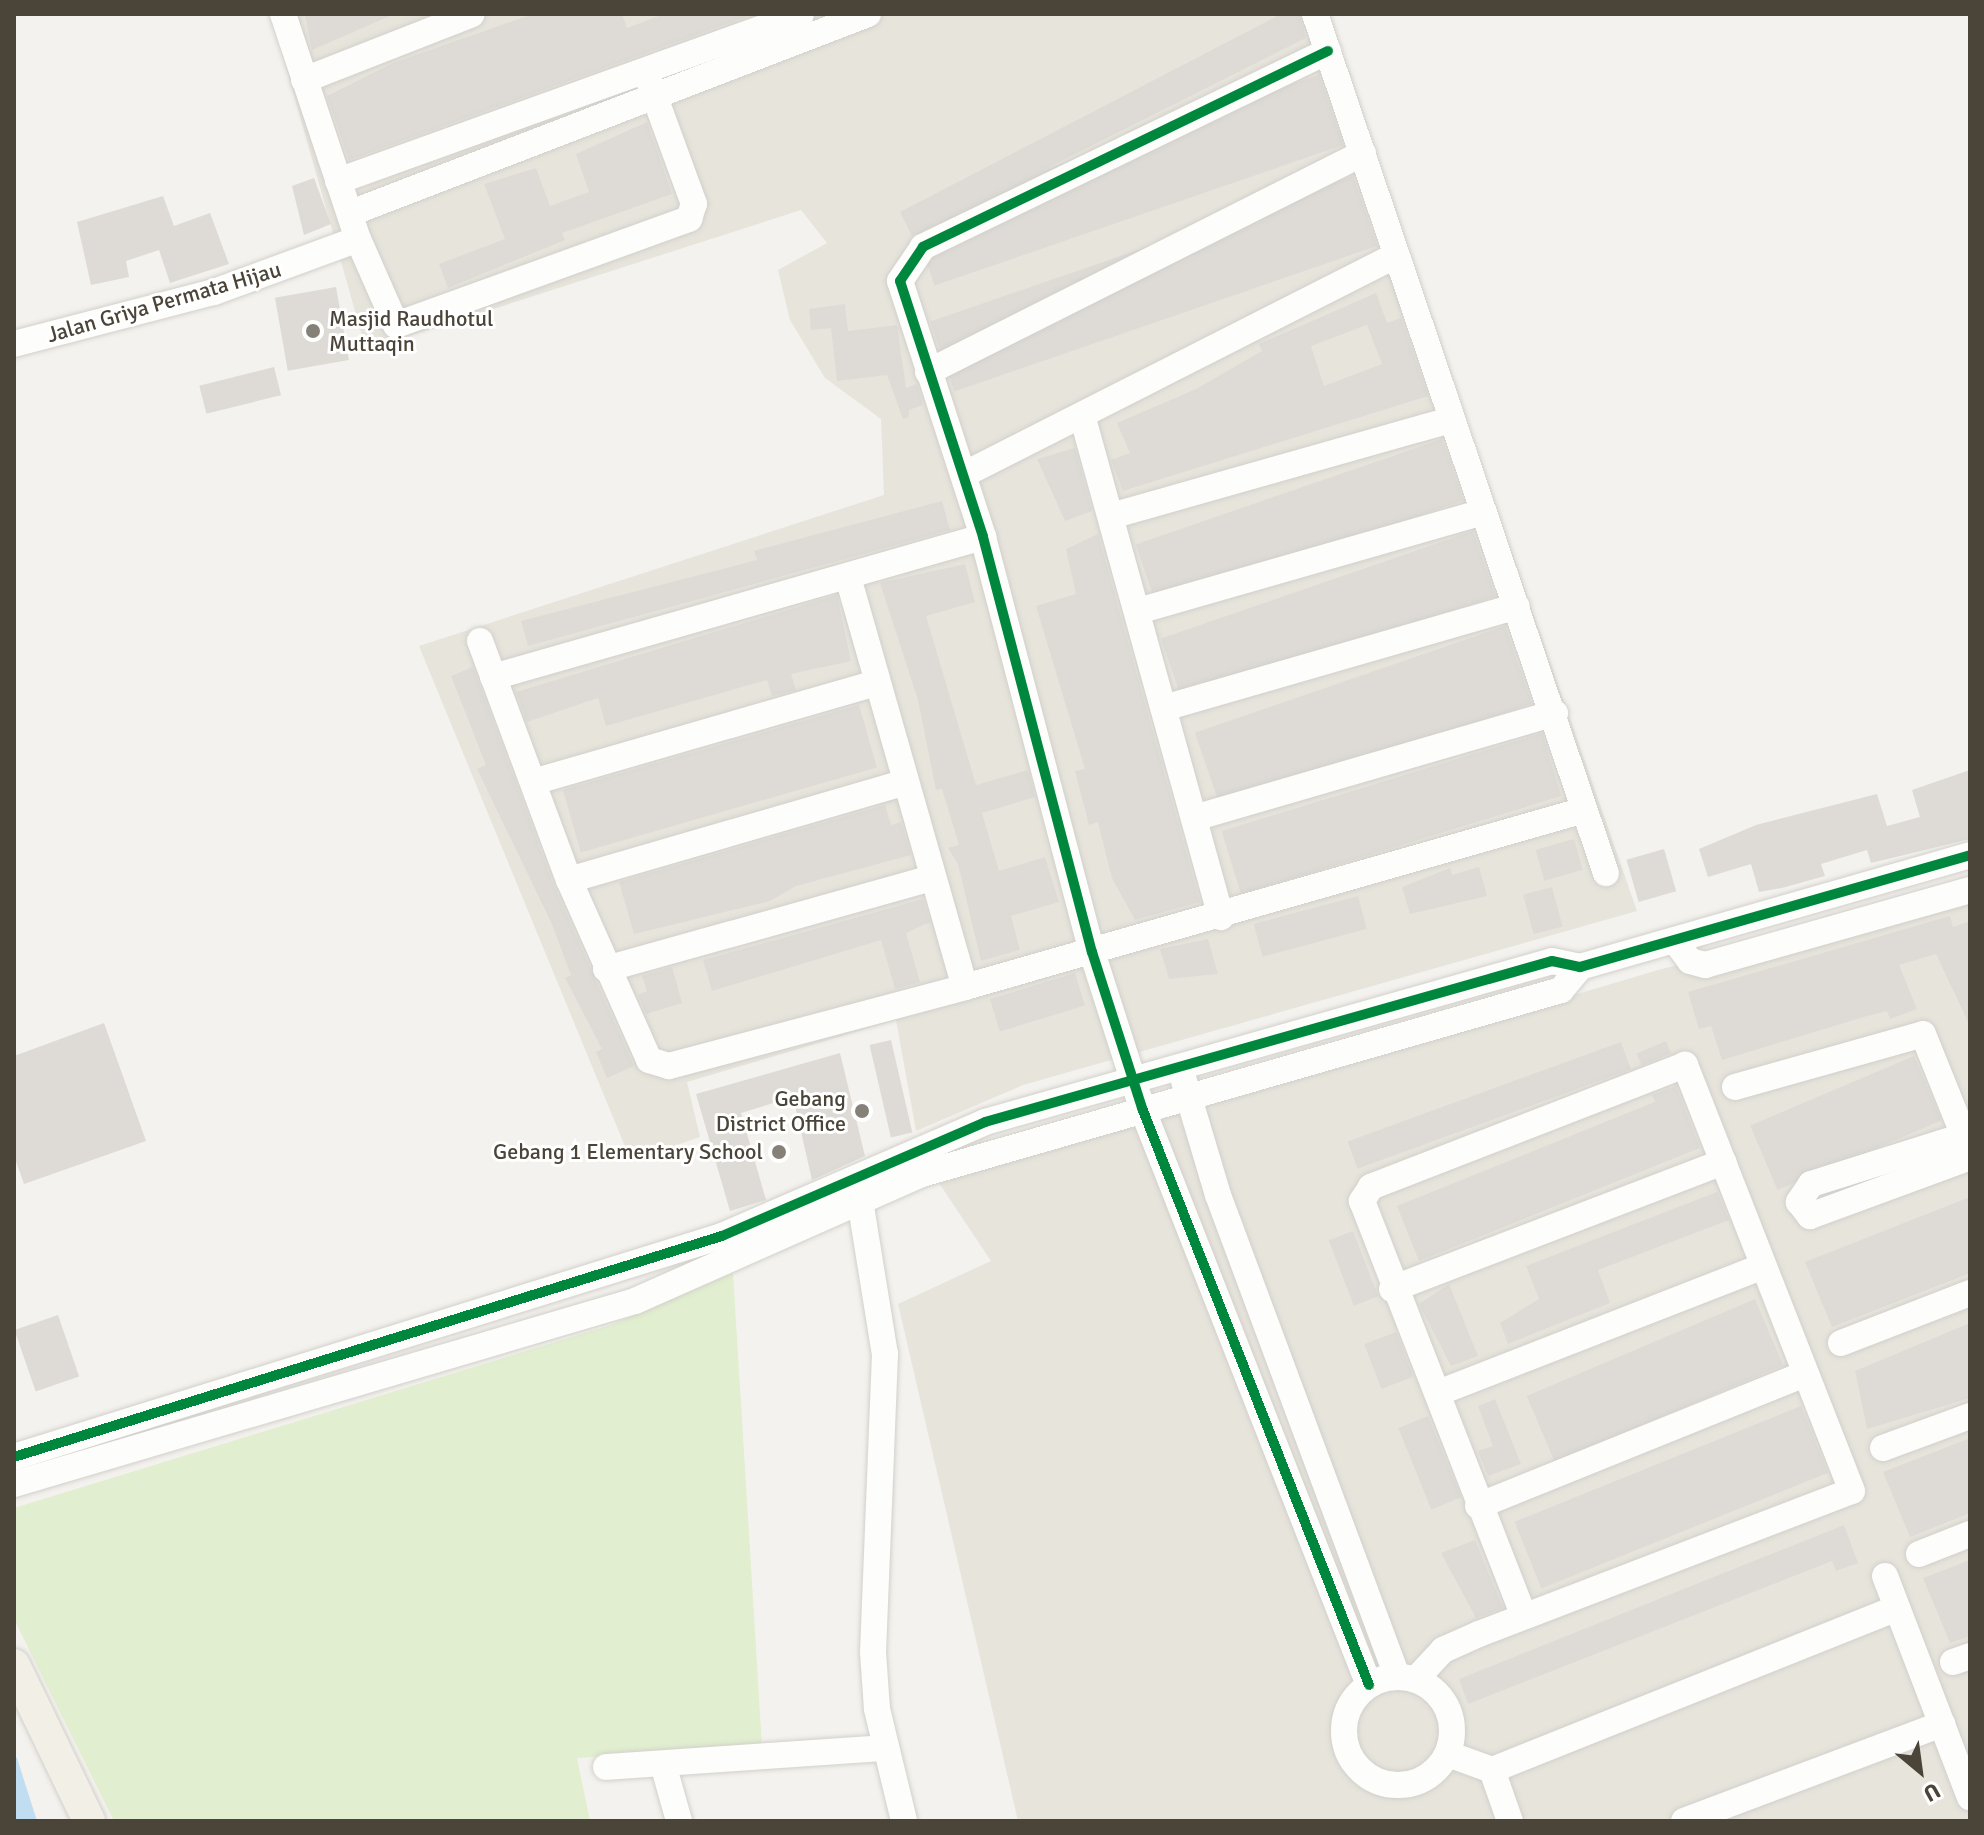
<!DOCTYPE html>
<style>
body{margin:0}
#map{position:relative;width:1984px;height:1835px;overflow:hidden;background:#f4f2ee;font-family:Signika,sans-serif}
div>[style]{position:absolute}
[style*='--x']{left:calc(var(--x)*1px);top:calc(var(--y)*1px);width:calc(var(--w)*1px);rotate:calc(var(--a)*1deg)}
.residential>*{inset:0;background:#e7e4dc}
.green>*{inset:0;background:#e1eecf}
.water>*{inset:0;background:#c0ddf1}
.building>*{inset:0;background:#dedbd6;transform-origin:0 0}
.roads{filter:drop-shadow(0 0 2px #d2d0cb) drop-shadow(0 0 2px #d2d0cb)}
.minor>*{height:26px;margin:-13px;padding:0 13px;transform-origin:13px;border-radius:13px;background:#fdfdfc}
.minor>.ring{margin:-13px;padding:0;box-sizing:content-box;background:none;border:26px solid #fdfdfc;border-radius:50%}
.major>*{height:32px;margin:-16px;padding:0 16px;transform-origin:16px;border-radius:16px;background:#f2efe6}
.cycleway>*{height:10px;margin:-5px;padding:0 5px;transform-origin:5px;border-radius:5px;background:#00873e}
.dots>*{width:22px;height:22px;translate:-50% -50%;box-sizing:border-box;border:4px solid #fff;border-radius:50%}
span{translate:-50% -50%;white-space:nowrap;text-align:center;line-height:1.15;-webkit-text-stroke:6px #fff;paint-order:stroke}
.street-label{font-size:22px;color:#4b4439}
.poi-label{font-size:22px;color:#4b4439}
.left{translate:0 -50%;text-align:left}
.right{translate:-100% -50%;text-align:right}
.frame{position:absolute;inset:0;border:16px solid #4b4439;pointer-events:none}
.north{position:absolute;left:1880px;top:1731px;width:80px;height:80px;-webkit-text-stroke:6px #fff;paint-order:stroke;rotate:151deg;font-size:22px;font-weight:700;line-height:32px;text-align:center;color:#4b4439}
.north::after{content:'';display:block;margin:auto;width:28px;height:36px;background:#4b4439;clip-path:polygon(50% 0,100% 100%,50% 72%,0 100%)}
</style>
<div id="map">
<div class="residential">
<i style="clip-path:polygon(271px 14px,1324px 14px,1637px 911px,1023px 1085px,916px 1131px,896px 1020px,687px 1082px,700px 1137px,631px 1161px,419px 646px,884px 495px,881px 419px,825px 378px,790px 320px,778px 270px,827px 243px,801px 210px,366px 350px)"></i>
<i style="clip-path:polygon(1970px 890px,1970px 1821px,1018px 1821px,898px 1304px,991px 1261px,939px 1183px,1658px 970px)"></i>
</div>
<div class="green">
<i style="clip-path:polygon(733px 1273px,762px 1746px,577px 1758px,590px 1821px,114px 1821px,14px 1619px,14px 1508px,611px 1325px)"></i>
</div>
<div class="water">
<i style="clip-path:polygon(14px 1755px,17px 1758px,37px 1821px,14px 1821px)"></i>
</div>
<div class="building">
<i style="clip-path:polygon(305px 14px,390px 14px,390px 16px,312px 50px)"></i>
<i style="clip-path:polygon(533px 14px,622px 14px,627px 28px,664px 14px,754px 14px,349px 160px,327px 96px,393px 63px)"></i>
<i style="clip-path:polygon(1281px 14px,1299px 14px,1306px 38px,912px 236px,900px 212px)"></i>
<i style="left:1319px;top:75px;width:74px;height:432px;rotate:71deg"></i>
<i style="clip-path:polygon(647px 122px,672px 194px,562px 233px,565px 240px,448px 288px,439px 264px,505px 239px,484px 184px,536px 168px,550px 206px,589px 192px,576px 154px)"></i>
<i style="left:1353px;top:176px;width:74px;height:447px;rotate:71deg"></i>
<i style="clip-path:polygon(314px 178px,331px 224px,304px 235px,292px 186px)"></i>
<i style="clip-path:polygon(163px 196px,174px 226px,210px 213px,229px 264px,170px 283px,159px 250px,126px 261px,129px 277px,91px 285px,77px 222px)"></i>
<i style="left:336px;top:287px;width:74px;height:62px;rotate:80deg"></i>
<i style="clip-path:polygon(evenodd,1376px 293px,1387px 323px,1401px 318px,1428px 396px,1123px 491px,1111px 460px,1130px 453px,1117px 423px,1196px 389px,1262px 351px,1259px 344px,1376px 293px,1367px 325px,1382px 364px,1324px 386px,1311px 346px,1367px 325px)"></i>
<i style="clip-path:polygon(845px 304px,848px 331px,897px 325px,906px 388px,917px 384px,923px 405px,909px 410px,909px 417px,903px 419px,887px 375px,837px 381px,831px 328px,811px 330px,809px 309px)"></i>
<i style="left:274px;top:367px;width:29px;height:77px;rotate:76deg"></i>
<i style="left:1442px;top:439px;width:65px;height:324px;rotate:71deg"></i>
<i style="clip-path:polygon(1075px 448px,1092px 511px,1065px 521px,1037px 459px)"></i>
<i style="clip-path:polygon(942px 501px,950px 530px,528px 646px,521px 621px,757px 560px,754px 551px)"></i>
<i style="left:1473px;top:531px;width:69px;height:330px;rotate:71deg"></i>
<i style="clip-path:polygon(1098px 534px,1200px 902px,1135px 920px,1112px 878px,1098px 822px,1089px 825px,1075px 771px,1085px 769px,1036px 606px,1076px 594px,1066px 549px)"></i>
<i style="clip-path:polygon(965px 564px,975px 602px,926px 616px,976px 785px,1028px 770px,1035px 797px,982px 813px,999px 871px,1045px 857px,1059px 902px,1011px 916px,1020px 950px,981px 961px,958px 864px,948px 848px,959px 845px,942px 789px,936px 790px,918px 700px,880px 583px)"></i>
<i style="clip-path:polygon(837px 595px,851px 661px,791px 674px,796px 690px,772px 696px,767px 680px,606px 726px,598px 698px,527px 722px,516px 692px)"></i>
<i style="left:1505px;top:626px;width:82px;height:328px;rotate:71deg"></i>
<i style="clip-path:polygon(473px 667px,554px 886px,634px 1066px,607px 1078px,596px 1052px,602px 1049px,565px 978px,571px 975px,551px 922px,477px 769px,486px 765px,451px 676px)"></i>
<i style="left:859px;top:705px;width:65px;height:308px;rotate:74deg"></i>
<i style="left:1542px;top:733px;width:66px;height:335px;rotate:73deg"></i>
<i style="clip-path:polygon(1970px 770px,1970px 839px,1871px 863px,1867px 850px,1821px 864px,1825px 876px,1782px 888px,1759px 892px,1751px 864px,1708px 877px,1699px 849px,1756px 825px,1877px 794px,1887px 826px,1920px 817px,1912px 790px)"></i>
<i style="clip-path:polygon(885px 805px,891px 825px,901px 822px,911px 855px,796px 886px,770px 901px,634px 934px,619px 882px)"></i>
<i style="left:1574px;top:839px;width:32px;height:40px;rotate:74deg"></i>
<i style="left:1664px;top:849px;width:44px;height:39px;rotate:74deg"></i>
<i style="clip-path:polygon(1479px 867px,1487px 896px,1410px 914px,1402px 887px,1450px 868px,1452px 875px)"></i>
<i style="left:1552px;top:887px;width:41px;height:30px;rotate:75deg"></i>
<i style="left:1358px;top:896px;width:34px;height:108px;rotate:75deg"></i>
<i style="clip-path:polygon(923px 899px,930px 922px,906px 933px,920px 982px,895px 989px,881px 940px,712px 991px,703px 960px)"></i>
<i style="clip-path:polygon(1950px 916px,1953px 927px,1970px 921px,1970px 1026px,1936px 954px,1899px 965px,1917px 1009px,1890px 1019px,1887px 1011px,1867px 1016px,1722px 1060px,1711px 1026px,1699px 1029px,1688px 992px)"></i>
<i style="clip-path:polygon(1208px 939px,1218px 974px,1169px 979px,1160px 949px)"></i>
<i style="clip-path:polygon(672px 967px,682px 1003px,646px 1014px,638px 995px,647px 991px,642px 976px)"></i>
<i style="left:1075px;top:973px;width:34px;height:89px;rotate:73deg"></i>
<i style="clip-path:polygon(104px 1023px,146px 1141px,24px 1184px,14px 1156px,14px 1056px)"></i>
<i style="left:891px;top:1040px;width:95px;height:22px;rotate:77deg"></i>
<i style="left:1666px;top:1041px;width:13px;height:32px;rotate:67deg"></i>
<i style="left:1621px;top:1042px;width:29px;height:291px;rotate:70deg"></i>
<i style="clip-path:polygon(840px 1053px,865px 1156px,812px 1180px,793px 1097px,741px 1113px,766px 1200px,730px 1211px,696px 1094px)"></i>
<i style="left:1914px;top:1056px;width:70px;height:178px;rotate:67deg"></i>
<i style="clip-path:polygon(1676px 1086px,1700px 1148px,1419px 1261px,1397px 1206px,1655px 1102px,1652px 1095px)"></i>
<i style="clip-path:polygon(1717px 1192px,1729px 1220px,1598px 1270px,1610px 1303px,1508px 1344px,1500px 1323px,1539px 1299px,1526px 1266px)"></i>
<i style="clip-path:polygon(1970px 1197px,1970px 1273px,1832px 1327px,1805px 1262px)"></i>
<i style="left:1353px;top:1231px;width:70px;height:26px;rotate:69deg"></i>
<i style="clip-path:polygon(1449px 1284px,1478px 1356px,1451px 1366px,1419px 1304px)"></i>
<i style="left:1755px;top:1299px;width:72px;height:248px;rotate:67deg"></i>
<i style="left:58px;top:1315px;width:65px;height:46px;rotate:71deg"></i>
<i style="clip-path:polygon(1970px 1323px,1970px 1398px,1867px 1429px,1855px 1371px)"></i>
<i style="left:1396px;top:1332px;width:48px;height:34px;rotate:69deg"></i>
<i style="clip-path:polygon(1495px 1399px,1521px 1464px,1488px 1476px,1478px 1451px,1493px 1446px,1478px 1406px)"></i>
<i style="left:1801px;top:1406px;width:72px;height:309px;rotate:68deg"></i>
<i style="left:1428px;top:1416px;width:88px;height:32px;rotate:68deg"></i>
<i style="clip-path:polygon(1970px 1438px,1970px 1513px,1910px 1537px,1883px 1472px)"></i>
<i style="clip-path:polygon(1844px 1525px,1858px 1563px,1836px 1571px,1832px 1561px,1468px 1704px,1459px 1679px)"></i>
<i style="clip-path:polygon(1475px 1540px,1503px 1608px,1476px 1618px,1441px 1553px)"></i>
<i style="clip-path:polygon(1970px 1560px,1970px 1636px,1950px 1643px,1923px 1578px)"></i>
</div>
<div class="roads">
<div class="minor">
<i style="--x:283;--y:14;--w:237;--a:71.6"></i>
<i style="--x:358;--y:239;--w:94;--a:66.2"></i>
<i style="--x:396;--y:325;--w:312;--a:-19.9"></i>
<i style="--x:689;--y:219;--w:16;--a:-72"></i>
<i style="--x:694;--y:204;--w:140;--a:-110.1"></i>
<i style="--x:1315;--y:14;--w:907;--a:71.29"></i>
<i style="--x:1328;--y:51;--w:450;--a:154.2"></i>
<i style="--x:923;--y:247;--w:41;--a:124.1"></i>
<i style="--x:900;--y:281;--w:269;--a:72"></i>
<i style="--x:983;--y:537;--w:429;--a:75.3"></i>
<i style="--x:1092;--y:952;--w:164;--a:72.2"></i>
<i style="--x:1142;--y:1108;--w:620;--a:68.52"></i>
<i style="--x:304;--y:80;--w:180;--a:-21.4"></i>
<i style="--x:338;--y:181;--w:492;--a:-19.8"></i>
<i style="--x:351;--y:213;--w:554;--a:-21.05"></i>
<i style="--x:14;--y:344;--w:207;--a:-14.6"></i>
<i style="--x:214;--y:292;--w:153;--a:-20.2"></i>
<i style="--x:928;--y:372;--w:487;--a:-26.7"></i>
<i style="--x:1082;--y:415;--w:521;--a:74.52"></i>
<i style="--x:965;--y:474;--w:484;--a:-26.9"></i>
<i style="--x:1111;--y:516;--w:352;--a:-15.8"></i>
<i style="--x:848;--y:577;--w:426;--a:74.1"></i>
<i style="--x:965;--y:987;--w:641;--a:-15.95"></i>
<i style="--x:1138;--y:611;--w:359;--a:-16"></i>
<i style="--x:480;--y:641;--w:255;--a:69.6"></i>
<i style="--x:569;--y:880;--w:197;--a:66"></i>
<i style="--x:649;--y:1060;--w:21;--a:17"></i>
<i style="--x:669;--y:1066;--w:306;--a:-14.9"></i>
<i style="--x:493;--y:677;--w:510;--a:-15.95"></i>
<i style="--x:1164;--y:708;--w:367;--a:-16.1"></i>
<i style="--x:533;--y:782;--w:358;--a:-16.1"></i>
<i style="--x:1194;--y:818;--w:376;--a:-16.2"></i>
<i style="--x:569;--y:880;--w:351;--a:-16.2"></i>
<i style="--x:1675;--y:941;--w:25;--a:53"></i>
<i style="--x:1690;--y:961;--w:16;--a:15"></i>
<i style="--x:1705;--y:965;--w:275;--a:-15.8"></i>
<i style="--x:606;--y:969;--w:339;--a:-15.6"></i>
<i style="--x:1184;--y:1081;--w:119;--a:73.4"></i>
<i style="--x:1218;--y:1195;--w:513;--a:69.59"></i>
<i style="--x:1735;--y:1087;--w:195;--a:-15.7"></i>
<i style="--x:1923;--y:1034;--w:126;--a:68.1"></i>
<i style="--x:1970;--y:1134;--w:167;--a:162.5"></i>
<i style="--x:1811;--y:1184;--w:22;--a:124"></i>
<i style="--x:1799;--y:1202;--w:18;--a:52"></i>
<i style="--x:1810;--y:1216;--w:171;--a:-20.2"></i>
<i style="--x:858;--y:1188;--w:168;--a:80.8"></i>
<i style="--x:885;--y:1354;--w:298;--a:92.3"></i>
<i style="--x:873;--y:1652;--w:57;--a:86"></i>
<i style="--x:877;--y:1709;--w:115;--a:76.4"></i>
<i style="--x:1392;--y:1289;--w:355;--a:-21"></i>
<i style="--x:1841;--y:1343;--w:138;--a:-21.2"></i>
<i style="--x:1438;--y:1393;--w:347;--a:-21.3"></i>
<i style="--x:1883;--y:1448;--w:93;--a:-20.2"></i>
<i style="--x:14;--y:1457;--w:742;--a:-17.34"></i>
<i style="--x:722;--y:1236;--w:287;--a:-23.4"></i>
<i style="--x:985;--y:1122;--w:589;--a:-15.85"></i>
<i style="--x:1552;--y:961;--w:29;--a:12"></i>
<i style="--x:1580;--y:967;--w:406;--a:-16"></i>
<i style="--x:14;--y:1484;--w:647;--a:-16.42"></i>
<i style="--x:635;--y:1301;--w:314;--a:-23.9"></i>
<i style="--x:922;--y:1174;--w:665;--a:-16.06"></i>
<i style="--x:1561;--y:990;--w:30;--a:-50"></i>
<i style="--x:1478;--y:1506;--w:352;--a:-22"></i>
<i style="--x:1919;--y:1554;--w:55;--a:-21.4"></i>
<i style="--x:1885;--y:1576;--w:237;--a:69"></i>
<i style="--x:1953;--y:1662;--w:18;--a:-19"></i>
<i class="ring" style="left:1344px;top:1677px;width:82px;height:82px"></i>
<i style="--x:1416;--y:1679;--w:40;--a:-47"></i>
<i style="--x:1443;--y:1650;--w:39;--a:-24"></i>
<i style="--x:1479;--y:1634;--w:399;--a:-21"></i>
<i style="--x:1852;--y:1491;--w:458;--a:-111.4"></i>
<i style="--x:1685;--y:1065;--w:337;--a:158.8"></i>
<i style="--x:1371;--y:1187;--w:17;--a:123"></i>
<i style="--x:1362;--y:1201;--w:444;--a:68.7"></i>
<i style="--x:1448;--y:1754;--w:47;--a:20"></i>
<i style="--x:1492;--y:1770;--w:436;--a:-21.8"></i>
<i style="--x:663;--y:1764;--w:59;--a:74.3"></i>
<i style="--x:606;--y:1767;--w:279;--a:-3.9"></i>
<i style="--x:1492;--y:1770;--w:54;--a:70.6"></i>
<i style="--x:1684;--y:1821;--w:276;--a:-20.6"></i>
</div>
<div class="major">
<i style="--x:14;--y:1665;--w:173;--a:64.3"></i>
</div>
</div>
<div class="cycleway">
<i style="--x:1328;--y:51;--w:450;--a:154.2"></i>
<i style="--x:923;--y:247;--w:41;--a:124.1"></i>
<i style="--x:900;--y:281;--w:269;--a:72"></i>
<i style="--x:983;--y:537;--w:429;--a:75.3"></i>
<i style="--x:1092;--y:952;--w:164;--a:72.2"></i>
<i style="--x:1142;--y:1108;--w:620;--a:68.52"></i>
<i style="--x:14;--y:1457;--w:742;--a:-17.34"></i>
<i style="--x:722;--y:1236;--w:287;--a:-23.4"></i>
<i style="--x:985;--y:1122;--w:589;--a:-15.85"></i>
<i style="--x:1552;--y:961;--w:29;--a:12"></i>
<i style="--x:1580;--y:967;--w:406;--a:-16"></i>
</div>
<div class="dots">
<i style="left:313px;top:331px;background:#868178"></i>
<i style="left:862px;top:1111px;background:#868178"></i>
<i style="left:779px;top:1152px;background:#868178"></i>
</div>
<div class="street-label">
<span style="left:164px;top:302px;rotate:-16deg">Jalan Griya Permata Hijau</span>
</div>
<div class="poi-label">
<span class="left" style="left:329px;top:331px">Masjid Raudhotul<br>Muttaqin</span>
<span class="right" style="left:846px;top:1111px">Gebang<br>District Office</span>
<span class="right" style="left:763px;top:1152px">Gebang 1 Elementary School</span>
</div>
<div class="frame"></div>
<div class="north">U</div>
</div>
